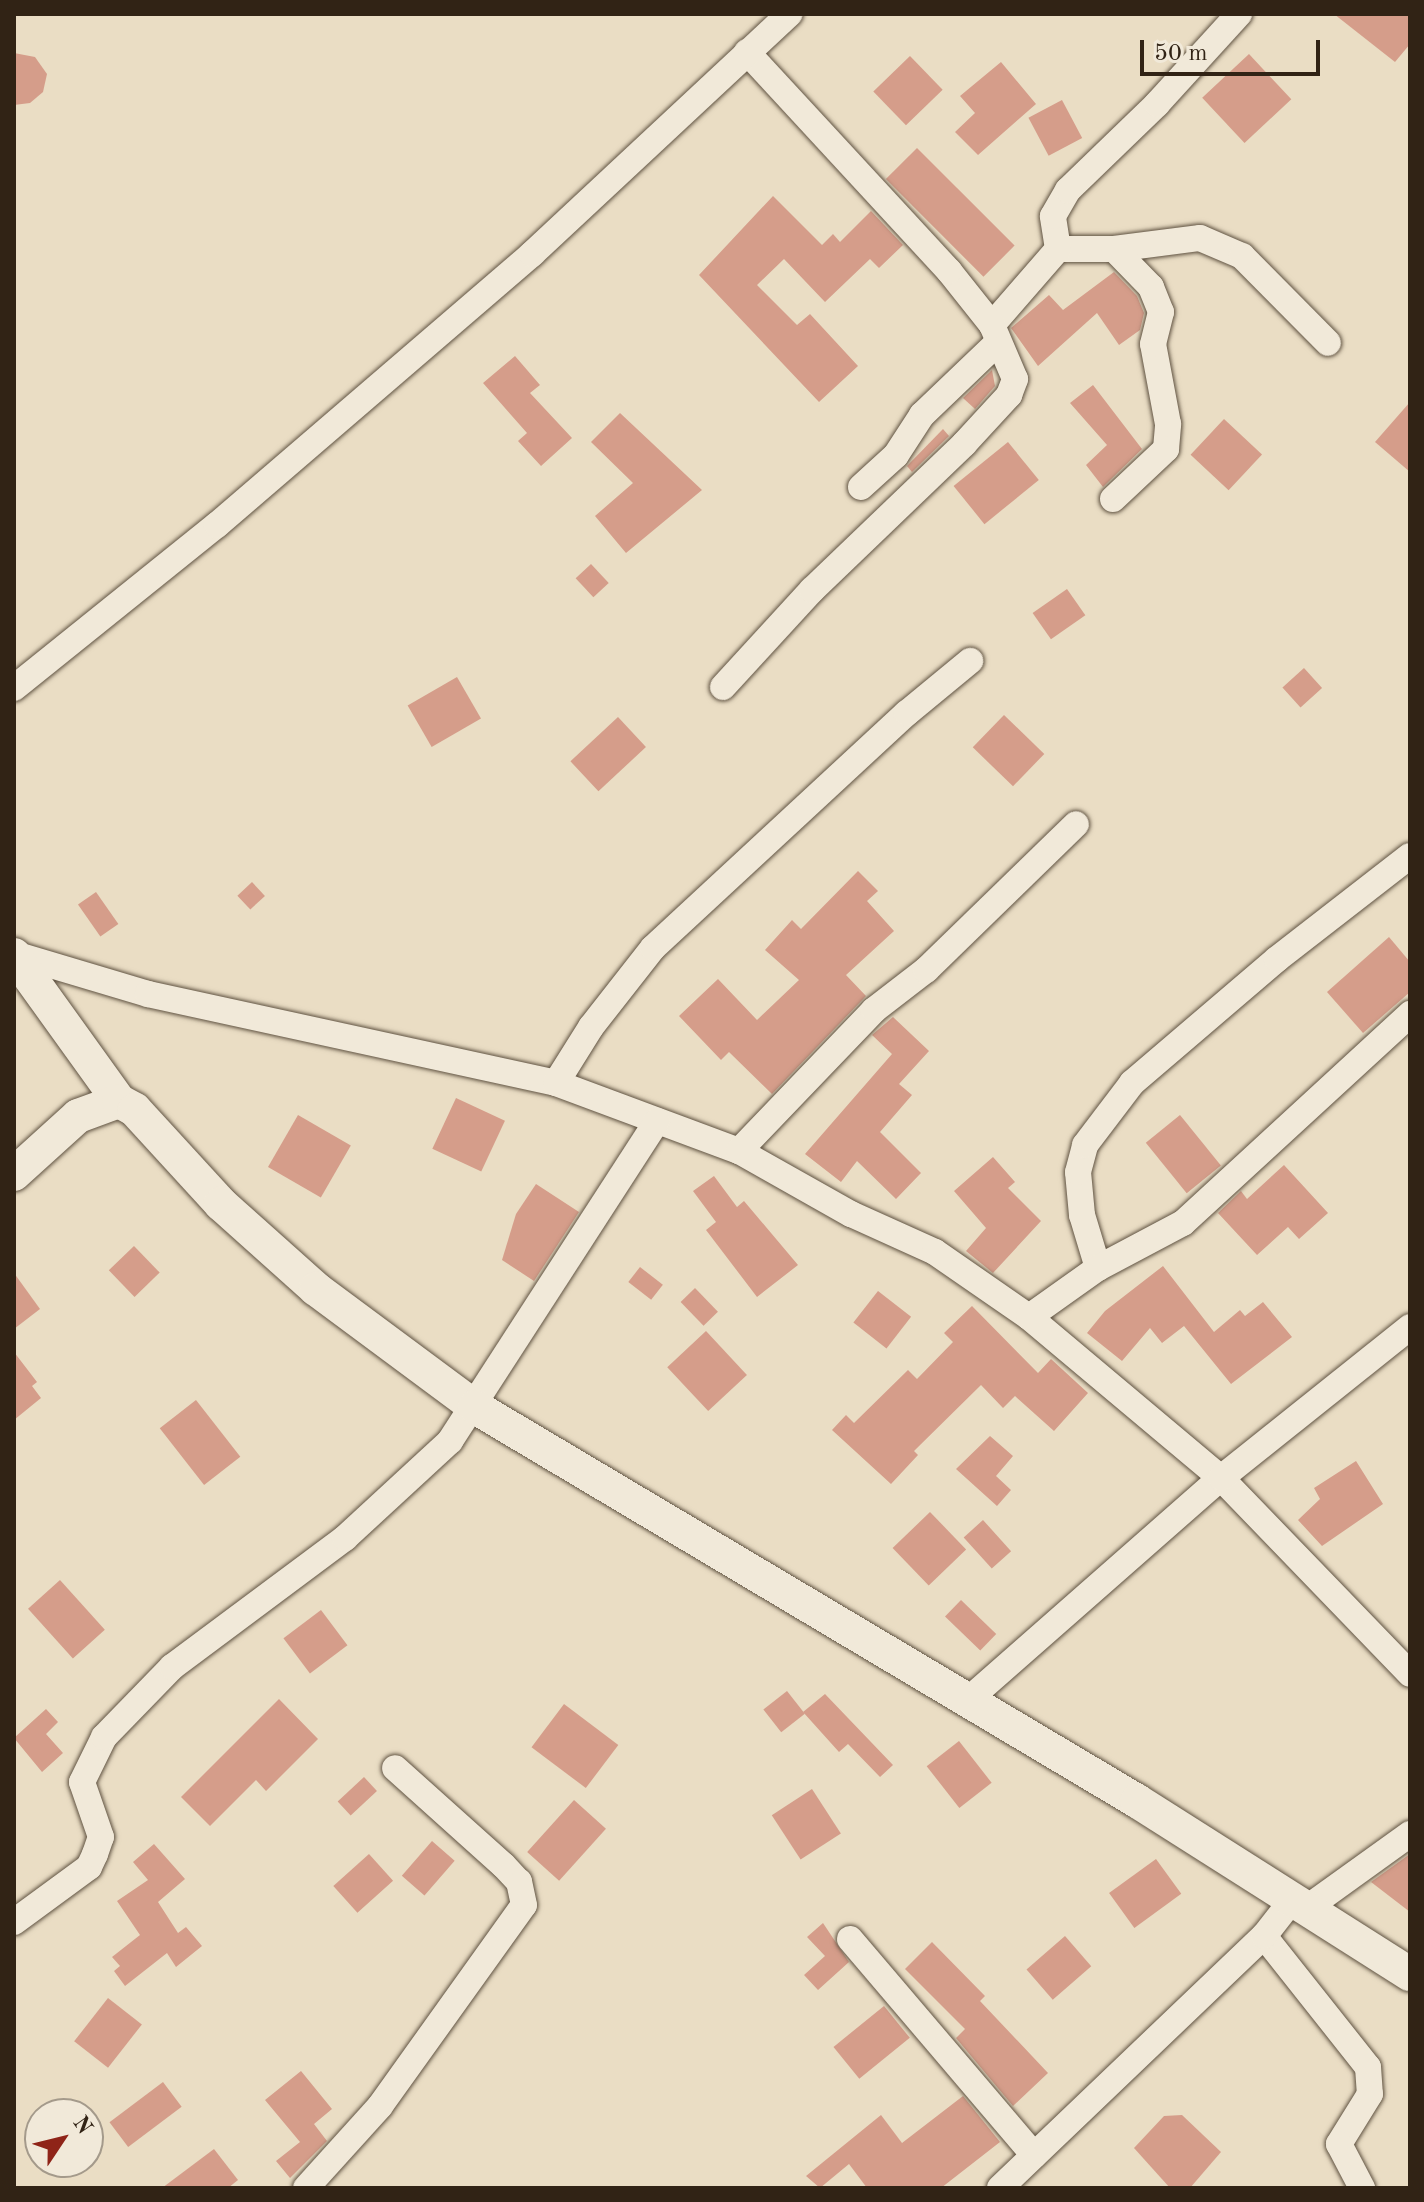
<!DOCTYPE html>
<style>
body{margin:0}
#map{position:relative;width:1424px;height:2202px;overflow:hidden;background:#eaddc4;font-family:"Old Standard TT",serif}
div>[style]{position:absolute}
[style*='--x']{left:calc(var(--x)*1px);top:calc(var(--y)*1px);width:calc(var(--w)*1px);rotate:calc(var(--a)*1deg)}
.building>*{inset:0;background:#d59d8a;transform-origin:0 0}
.roads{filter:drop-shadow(0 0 2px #5f5241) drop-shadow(0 0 2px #5f5241)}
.minor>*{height:26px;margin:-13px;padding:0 13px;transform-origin:13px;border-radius:13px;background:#f1e9d9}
.tertiary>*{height:34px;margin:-17px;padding:0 17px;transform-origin:17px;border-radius:17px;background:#f1e9d9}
span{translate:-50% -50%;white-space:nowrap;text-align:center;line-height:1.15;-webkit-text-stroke:7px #f1e9d9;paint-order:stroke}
.frame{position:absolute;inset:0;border:16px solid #312315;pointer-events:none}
.north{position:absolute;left:24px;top:2098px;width:80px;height:80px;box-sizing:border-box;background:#f1e9d9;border:2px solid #a49a8b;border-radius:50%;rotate:55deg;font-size:22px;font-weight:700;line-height:32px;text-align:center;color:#312315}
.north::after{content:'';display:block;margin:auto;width:28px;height:36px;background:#8f2418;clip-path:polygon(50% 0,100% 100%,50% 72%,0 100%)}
.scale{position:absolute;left:1140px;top:40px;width:180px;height:36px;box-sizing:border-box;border:4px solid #312315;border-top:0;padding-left:10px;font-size:24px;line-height:28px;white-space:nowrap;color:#312315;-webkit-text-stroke:6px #f1e9d9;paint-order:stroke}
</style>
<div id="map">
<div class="building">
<i style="clip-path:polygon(1334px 14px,1410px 14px,1410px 44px,1395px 62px)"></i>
<i style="clip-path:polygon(14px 53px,35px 57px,47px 74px,43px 92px,30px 103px,14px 105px)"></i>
<i style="left:1249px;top:54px;width:62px;height:64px;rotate:47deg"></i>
<i style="left:910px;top:56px;width:47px;height:51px;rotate:46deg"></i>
<i style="clip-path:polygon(1001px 62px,1036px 104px,978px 155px,955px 132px,975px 113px,960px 96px)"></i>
<i style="left:1062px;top:100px;width:43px;height:38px;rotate:62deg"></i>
<i style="left:917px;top:148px;width:138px;height:44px;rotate:45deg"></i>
<i style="clip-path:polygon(773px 196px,822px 245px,833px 234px,840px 242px,871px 211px,903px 245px,879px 268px,870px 259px,825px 302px,784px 259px,757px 285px,797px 325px,810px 314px,858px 366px,819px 402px,699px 275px)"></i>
<i style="clip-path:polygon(1114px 272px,1137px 296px,1144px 313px,1140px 330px,1119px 345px,1097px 313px,1038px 366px,1011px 328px,1049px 295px,1063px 310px)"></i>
<i style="clip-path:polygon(515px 356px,540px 385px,530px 393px,572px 438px,541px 466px,518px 441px,527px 433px,483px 383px)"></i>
<i style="clip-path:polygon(992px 370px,995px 386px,975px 409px,963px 398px)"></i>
<i style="clip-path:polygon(1093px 385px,1142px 449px,1103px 487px,1086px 465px,1107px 445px,1070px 403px)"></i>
<i style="clip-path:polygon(1410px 402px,1410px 472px,1375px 442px)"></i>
<i style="clip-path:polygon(620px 413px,702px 490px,626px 553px,595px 516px,633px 483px,591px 442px)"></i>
<i style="left:1224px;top:419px;width:52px;height:49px;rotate:43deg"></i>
<i style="clip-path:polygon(943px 429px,949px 436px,912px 472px,907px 466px)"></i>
<i style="left:1008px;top:442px;width:49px;height:70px;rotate:51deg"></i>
<i style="left:591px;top:564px;width:26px;height:21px;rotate:47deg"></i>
<i style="left:1067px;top:589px;width:32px;height:42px;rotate:55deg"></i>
<i style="left:1304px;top:668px;width:27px;height:29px;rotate:48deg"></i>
<i style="left:457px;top:677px;width:48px;height:57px;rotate:60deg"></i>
<i style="left:1004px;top:715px;width:56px;height:45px;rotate:44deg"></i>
<i style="left:618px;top:717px;width:41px;height:65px;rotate:47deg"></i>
<i style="clip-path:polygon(858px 871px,878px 891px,867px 901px,894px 931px,846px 975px,866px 996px,772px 1094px,729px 1052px,721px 1060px,679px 1016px,718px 979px,757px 1020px,799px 980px,765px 950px,792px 920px,801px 929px)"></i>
<i style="left:252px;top:882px;width:19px;height:20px;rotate:47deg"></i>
<i style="left:96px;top:892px;width:39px;height:22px;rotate:55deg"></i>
<i style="clip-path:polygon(1389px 937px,1410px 962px,1410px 992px,1363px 1033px,1327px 992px)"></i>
<i style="clip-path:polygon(893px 1017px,929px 1051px,899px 1084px,912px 1095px,880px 1132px,921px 1173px,896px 1199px,857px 1161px,841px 1182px,805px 1154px,892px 1054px,872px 1035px)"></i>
<i style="left:456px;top:1098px;width:54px;height:56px;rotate:25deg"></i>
<i style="left:298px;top:1115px;width:61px;height:60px;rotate:30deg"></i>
<i style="left:1180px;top:1115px;width:65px;height:44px;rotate:51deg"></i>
<i style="clip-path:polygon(993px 1157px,1015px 1182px,1008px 1188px,1041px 1221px,993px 1273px,966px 1251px,986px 1228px,954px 1191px)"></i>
<i style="clip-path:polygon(1284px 1165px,1328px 1213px,1299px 1239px,1288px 1227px,1257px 1255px,1218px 1213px,1241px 1191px,1247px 1199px)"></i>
<i style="clip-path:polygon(714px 1176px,737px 1207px,744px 1201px,798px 1265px,757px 1297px,706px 1230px,716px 1222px,693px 1191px)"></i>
<i style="clip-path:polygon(536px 1184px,579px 1212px,534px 1281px,502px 1260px,516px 1214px)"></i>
<i style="left:134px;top:1246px;width:37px;height:35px;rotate:46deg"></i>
<i style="clip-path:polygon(1163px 1266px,1214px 1332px,1240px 1310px,1245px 1316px,1263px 1302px,1292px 1337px,1231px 1384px,1184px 1326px,1162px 1343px,1150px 1328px,1122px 1361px,1087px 1333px,1105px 1311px)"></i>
<i style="left:640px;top:1267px;width:29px;height:19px;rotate:38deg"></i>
<i style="clip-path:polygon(14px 1273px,40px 1309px,14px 1329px)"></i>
<i style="left:695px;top:1288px;width:33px;height:20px;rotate:46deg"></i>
<i style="left:878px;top:1291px;width:42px;height:40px;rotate:38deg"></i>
<i style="clip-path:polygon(972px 1306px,1038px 1373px,1051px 1359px,1088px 1393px,1054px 1431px,1015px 1396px,1003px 1408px,981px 1385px,914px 1451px,918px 1455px,891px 1484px,832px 1430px,846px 1415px,854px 1423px,908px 1370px,917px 1379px,953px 1342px,944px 1333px)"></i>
<i style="left:706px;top:1331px;width:60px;height:53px;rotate:47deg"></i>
<i style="clip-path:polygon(14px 1352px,37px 1382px,32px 1386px,41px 1398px,14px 1420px)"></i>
<i style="left:196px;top:1400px;width:72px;height:46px;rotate:52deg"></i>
<i style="clip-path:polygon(990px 1436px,1013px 1456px,996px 1476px,1011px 1490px,997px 1506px,956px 1469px)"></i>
<i style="clip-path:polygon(1356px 1461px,1383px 1504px,1322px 1546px,1298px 1520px,1320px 1499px,1314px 1488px)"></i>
<i style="left:930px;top:1512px;width:52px;height:52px;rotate:46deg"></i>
<i style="left:983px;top:1520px;width:42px;height:26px;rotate:48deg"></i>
<i style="left:60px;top:1580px;width:67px;height:43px;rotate:48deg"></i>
<i style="left:961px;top:1600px;width:49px;height:23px;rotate:44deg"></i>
<i style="left:321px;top:1610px;width:44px;height:47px;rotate:53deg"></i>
<i style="left:787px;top:1691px;width:29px;height:30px;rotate:52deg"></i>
<i style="clip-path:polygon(825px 1694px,893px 1765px,880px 1777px,848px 1744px,839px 1752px,803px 1712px)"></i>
<i style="clip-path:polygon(279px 1699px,318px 1739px,266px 1791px,256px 1780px,210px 1826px,181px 1797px)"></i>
<i style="left:564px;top:1704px;width:68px;height:54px;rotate:37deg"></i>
<i style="clip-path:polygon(46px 1709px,58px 1722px,46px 1734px,63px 1753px,42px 1772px,14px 1738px)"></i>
<i style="left:959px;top:1741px;width:53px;height:41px;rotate:52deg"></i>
<i style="left:364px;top:1777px;width:19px;height:36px;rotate:47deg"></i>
<i style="left:812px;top:1789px;width:53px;height:48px;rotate:57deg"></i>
<i style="left:574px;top:1800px;width:43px;height:70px;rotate:42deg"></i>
<i style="left:432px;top:1841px;width:30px;height:46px;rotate:41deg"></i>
<i style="clip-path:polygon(154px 1844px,185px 1879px,158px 1902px,178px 1933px,186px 1927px,202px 1946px,176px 1967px,167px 1953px,125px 1986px,114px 1971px,120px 1966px,112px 1957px,140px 1935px,117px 1901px,148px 1880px,133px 1862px)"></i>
<i style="left:369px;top:1854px;width:36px;height:48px;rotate:48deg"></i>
<i style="clip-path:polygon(1410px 1854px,1410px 1912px,1371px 1882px)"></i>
<i style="left:1156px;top:1859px;width:43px;height:58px;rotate:54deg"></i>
<i style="clip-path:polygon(823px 1923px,849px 1962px,818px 1990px,804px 1975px,825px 1956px,807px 1937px)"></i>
<i style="left:1065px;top:1936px;width:40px;height:51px;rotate:49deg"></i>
<i style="clip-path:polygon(932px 1942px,985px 1996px,980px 2001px,1048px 2073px,1013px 2106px,956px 2038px,965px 2029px,905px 1969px)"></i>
<i style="left:108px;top:1998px;width:43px;height:55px;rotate:38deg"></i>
<i style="left:884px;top:2006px;width:41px;height:65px;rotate:51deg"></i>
<i style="clip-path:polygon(301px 2071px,332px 2109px,314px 2124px,327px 2141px,290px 2178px,276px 2161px,300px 2142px,265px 2100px)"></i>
<i style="left:163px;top:2082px;width:31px;height:67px;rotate:53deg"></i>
<i style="clip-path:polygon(963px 2096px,1000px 2142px,941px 2188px,867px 2188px,849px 2164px,820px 2188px,806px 2176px,881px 2115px,902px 2143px)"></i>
<i style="clip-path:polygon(1182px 2115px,1221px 2152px,1190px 2188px,1170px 2188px,1134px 2148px,1164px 2116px)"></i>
<i style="clip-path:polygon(214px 2149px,238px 2180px,228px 2188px,162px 2188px)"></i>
</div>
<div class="roads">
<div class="minor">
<i style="--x:1058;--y:249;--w:56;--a:0"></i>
<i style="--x:1114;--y:249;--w:87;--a:-7.3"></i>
<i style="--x:1200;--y:238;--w:46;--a:23.2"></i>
<i style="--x:1242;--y:256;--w:122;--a:45.3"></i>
<i style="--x:992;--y:325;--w:101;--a:-49"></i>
<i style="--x:1058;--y:249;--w:33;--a:-99"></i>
<i style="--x:1053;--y:216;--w:30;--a:-60"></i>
<i style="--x:1068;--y:190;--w:124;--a:-44"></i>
<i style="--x:1157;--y:104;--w:122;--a:-47.7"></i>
<i style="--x:861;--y:487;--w:47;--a:-42.4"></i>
<i style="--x:896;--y:455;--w:48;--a:-57"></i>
<i style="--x:922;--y:415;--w:104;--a:-43.8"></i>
<i style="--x:1113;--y:499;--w:73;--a:-43.3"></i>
<i style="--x:1166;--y:449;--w:25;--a:-85"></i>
<i style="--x:1168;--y:424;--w:81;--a:-100.6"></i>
<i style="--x:1153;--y:344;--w:33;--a:-76"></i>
<i style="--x:1161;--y:312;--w:27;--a:-112"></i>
<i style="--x:1151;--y:287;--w:53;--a:-134.2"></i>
<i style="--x:723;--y:687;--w:132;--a:-47.5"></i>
<i style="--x:812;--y:590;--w:211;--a:-43.8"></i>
<i style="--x:964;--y:444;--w:67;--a:-47.4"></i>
<i style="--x:1009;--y:395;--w:17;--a:-69"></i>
<i style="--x:1015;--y:379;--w:59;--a:-113.1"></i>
<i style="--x:992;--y:325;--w:69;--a:-128.5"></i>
<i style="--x:949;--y:271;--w:298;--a:-132.7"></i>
<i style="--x:14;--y:688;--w:260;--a:-38.8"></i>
<i style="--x:217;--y:525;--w:416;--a:-40.7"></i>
<i style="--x:532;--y:254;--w:352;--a:-43"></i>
<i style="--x:14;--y:954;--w:140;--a:16.6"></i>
<i style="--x:148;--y:994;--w:418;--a:12.3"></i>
<i style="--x:556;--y:1083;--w:195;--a:20.4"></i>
<i style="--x:739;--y:1151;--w:129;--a:29.4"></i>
<i style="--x:851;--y:1214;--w:92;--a:24.3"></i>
<i style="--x:935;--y:1252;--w:114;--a:34.7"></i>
<i style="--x:1029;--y:1317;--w:251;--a:40"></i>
<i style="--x:1221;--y:1478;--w:272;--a:46"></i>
<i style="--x:556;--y:1083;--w:66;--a:-58"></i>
<i style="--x:591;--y:1027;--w:100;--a:-51.9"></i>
<i style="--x:653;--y:948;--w:346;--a:-42.8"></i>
<i style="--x:907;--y:713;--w:82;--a:-39.5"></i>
<i style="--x:739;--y:1151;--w:195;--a:-46.2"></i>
<i style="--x:874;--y:1010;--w:66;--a:-37.6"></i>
<i style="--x:926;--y:970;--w:209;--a:-44.2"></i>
<i style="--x:1098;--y:1268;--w:55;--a:-106.8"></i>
<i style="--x:1082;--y:1215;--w:43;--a:-95.3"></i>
<i style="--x:1078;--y:1172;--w:28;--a:-75"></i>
<i style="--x:1085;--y:1145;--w:78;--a:-52.8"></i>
<i style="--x:1132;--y:1083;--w:191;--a:-40.5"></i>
<i style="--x:1277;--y:959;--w:168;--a:-37.8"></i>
<i style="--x:1029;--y:1317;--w:85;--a:-35.4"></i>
<i style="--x:1098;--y:1268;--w:96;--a:-27.9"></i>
<i style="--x:1183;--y:1223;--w:309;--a:-42.6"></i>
<i style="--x:968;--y:1700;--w:337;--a:-41.3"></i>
<i style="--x:1221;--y:1478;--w:242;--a:-38.6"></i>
<i style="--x:1307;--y:1908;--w:127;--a:-35.7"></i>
<i style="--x:14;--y:1922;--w:93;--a:-36.3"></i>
<i style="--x:89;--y:1867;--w:14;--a:-65"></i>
<i style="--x:95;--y:1854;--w:18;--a:-71"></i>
<i style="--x:101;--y:1837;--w:58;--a:-109.1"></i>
<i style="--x:82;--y:1782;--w:50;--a:-63.9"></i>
<i style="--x:104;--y:1737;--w:98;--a:-45.8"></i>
<i style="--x:172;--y:1667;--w:216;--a:-36.7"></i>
<i style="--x:345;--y:1538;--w:143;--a:-42.7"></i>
<i style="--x:450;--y:1441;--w:381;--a:-57.1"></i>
<i style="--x:1264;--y:1936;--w:167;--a:51.6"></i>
<i style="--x:1368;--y:2067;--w:27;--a:86"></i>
<i style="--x:1370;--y:2094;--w:59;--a:121.8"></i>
<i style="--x:1339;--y:2144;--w:50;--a:62.4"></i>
<i style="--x:850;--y:1939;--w:284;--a:49.6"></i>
<i style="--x:306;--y:2188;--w:110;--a:-47.9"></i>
<i style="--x:380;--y:2106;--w:247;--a:-54.4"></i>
<i style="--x:524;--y:1905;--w:24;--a:-102"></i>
<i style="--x:519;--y:1882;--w:23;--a:-133"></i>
<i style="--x:503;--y:1865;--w:145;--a:-138.1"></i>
<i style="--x:1000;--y:2188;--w:365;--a:-43.7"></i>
<i style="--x:1264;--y:1936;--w:47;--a:-51.9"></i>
</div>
<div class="tertiary">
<i style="--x:14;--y:955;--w:180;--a:54.3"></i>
<i style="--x:14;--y:1174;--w:86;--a:-42.2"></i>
<i style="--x:78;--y:1116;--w:44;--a:-20.1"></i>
<i style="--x:119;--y:1101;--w:18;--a:29"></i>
<i style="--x:135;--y:1110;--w:127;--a:47.5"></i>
<i style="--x:221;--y:1204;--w:127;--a:41.8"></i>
<i style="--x:316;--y:1289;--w:198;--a:36.6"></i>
<i style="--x:475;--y:1407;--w:770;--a:30.76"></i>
<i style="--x:1137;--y:1801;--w:323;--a:32.4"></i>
</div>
</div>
<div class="frame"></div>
<div class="north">N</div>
<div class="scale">50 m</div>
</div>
